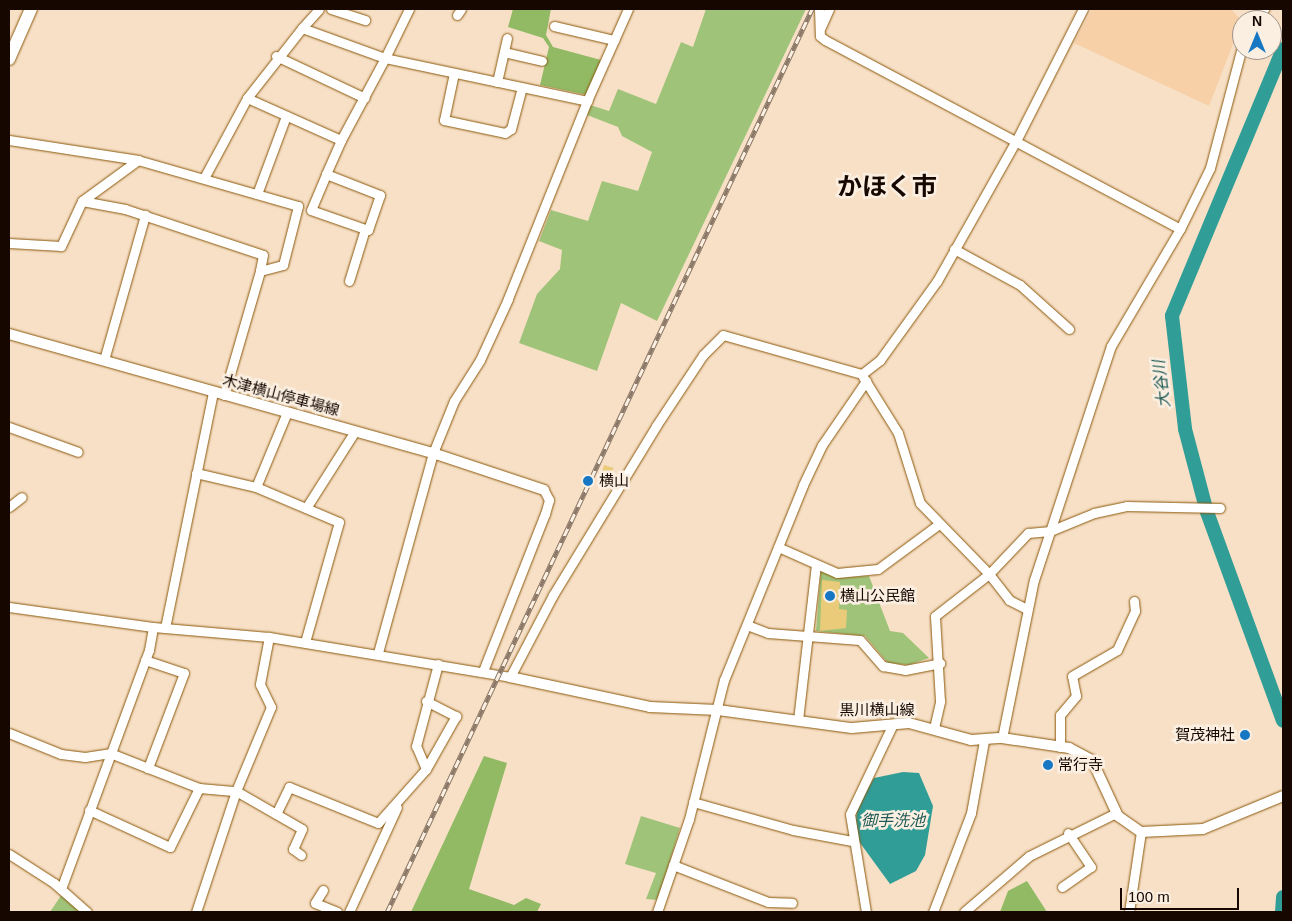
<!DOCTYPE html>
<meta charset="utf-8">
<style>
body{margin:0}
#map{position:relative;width:1292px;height:921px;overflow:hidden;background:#f7e0c6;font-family:Arial,"Noto Sans JP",sans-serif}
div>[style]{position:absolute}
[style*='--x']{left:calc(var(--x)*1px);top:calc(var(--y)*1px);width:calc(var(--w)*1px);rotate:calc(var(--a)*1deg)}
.built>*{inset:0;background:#f7d0a7}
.green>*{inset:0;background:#a0c37a}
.forest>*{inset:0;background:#92b964}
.water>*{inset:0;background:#319d97}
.river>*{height:14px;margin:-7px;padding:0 7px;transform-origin:7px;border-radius:7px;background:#319d97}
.building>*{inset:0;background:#eacb7a;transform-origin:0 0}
.roads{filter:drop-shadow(0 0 1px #8b570a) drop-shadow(0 0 1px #8b570a)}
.minor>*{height:9px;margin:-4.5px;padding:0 4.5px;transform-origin:4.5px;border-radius:4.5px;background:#fff}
.major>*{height:10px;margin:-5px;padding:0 5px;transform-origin:5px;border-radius:5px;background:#fff}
.highway>*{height:12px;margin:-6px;padding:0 6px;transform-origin:6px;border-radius:6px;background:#fff}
.rail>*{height:4.5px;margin-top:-2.25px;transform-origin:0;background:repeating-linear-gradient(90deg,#fbefe2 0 8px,#8b7867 0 16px);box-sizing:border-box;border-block:1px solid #8b7867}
.dots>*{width:14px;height:14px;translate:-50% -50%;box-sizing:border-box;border:2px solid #fbefe2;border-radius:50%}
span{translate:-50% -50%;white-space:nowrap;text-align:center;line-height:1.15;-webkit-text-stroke:5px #fbefe2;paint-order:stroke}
.street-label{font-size:15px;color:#160700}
.poi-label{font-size:15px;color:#160700}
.left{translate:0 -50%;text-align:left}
.right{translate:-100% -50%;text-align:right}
.water-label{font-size:16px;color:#1f5a56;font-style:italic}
.town-label{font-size:25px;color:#160700;font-weight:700}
.frame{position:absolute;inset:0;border:10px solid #160700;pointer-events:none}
.north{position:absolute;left:1232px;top:10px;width:50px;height:50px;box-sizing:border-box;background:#fbefe2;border:1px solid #9f9288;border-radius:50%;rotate:0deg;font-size:14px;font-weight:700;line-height:20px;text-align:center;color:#160700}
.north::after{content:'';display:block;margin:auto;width:18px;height:22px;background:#1777c3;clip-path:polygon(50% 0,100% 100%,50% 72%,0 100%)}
.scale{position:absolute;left:1120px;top:888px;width:119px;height:22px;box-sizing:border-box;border:2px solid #160700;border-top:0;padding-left:6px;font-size:15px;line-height:18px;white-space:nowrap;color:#160700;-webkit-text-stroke:4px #fbefe2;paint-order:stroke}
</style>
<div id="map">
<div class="built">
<i style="clip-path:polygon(1092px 9px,1231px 9px,1242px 21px,1209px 106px,1074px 43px)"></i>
</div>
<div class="green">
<i style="clip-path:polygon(706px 9px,806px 9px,657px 321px,621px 303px,597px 371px,519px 343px,537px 294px,560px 269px,562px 250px,539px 241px,551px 210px,588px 221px,602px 181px,638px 191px,652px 152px,622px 136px,618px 127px,587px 115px,590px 105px,609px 111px,618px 89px,656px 104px,681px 42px,693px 47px)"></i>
<i style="clip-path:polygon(821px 570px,838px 578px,869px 576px,890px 631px,903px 633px,929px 658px,909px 665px,888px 663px,865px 636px,816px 631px)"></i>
<i style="clip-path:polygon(641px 816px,680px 828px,658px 900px,646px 899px,656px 873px,625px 864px)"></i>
<i style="clip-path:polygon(62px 894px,82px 912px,50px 912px)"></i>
</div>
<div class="forest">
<i style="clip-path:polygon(513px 9px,551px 9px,546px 35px,553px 47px,601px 60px,587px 95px,540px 85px,549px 47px,543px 38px,508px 27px)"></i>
<i style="clip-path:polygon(484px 756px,507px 763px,469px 889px,514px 905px,526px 898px,541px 904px,537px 912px,411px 912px)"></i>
<i style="clip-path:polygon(1027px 881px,1047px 912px,1000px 912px,1008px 891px)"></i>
</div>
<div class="water">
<i style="clip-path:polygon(903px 772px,919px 773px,933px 806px,925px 855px,916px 871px,890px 884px,855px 836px,857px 807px,874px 778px)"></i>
</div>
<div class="river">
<i style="--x:1283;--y:49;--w:289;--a:112.6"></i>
<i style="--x:1172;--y:316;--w:114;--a:83.4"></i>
<i style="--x:1185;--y:429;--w:86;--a:75.2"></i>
<i style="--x:1207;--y:512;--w:222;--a:70"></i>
<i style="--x:1282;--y:912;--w:15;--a:-86"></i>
</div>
<div class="building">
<i style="left:604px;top:465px;width:10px;height:16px;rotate:17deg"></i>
<i style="clip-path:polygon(822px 580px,840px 582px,839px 609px,847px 610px,846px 628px,820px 631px)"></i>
</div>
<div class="roads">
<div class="minor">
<i style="--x:331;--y:9;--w:36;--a:18"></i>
<i style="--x:819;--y:9;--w:27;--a:88"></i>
<i style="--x:820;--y:36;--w:6;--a:39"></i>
<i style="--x:825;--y:40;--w:402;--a:28"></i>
<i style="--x:1180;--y:229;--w:68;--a:-63.8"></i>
<i style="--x:1210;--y:168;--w:125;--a:-75.2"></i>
<i style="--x:457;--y:15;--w:7;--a:-56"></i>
<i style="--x:1258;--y:20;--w:13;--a:-61"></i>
<i style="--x:554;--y:26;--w:62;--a:13.1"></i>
<i style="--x:821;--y:27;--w:20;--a:-66"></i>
<i style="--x:302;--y:28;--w:25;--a:-48"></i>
<i style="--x:504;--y:52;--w:39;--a:13"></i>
<i style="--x:276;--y:56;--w:98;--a:25.3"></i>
<i style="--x:454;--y:73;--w:48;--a:102"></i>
<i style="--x:444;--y:120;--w:62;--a:12"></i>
<i style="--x:505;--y:133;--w:7;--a:-34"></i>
<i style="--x:511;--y:129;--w:43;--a:-75.3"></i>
<i style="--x:497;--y:82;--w:45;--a:-77.2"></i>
<i style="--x:247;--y:98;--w:103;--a:24.1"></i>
<i style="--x:587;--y:101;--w:101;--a:-66"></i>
<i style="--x:9;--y:140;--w:131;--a:8.8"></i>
<i style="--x:138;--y:160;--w:69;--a:143.8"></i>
<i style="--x:82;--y:201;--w:50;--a:115"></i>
<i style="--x:61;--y:246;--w:52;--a:-176.7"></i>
<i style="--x:326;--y:174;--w:58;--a:21.3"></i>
<i style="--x:380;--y:195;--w:37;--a:109"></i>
<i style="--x:368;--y:230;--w:60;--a:-160.7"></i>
<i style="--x:311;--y:210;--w:39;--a:-67"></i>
<i style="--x:326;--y:174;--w:37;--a:-66"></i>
<i style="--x:341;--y:140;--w:93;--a:-61.8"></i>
<i style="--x:385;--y:58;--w:207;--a:12"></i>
<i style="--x:587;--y:101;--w:213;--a:111.8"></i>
<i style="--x:508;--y:299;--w:67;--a:114.7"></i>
<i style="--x:480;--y:360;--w:49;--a:122.4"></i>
<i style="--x:454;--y:401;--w:56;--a:112"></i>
<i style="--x:433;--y:453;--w:207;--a:105.4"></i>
<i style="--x:204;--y:178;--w:91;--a:-61.7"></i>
<i style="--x:247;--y:98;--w:89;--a:-51.8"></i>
<i style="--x:302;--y:28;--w:88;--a:19.9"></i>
<i style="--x:385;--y:58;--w:55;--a:-63.9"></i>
<i style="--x:257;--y:194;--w:83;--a:-69.6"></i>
<i style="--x:82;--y:201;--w:44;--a:10.5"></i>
<i style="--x:125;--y:209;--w:145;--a:18.4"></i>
<i style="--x:263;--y:255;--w:16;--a:101"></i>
<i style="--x:260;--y:271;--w:24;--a:-15"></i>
<i style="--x:283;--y:265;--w:61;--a:-75.7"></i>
<i style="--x:298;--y:206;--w:166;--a:-164"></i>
<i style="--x:954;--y:249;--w:75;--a:28.6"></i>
<i style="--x:1020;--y:285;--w:66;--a:41.9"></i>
<i style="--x:349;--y:281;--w:54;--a:-72.9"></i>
<i style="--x:104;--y:360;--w:151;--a:-74.2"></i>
<i style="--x:863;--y:377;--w:66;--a:58"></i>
<i style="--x:898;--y:433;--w:73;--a:72.6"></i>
<i style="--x:920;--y:503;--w:99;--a:45.8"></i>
<i style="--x:989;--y:574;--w:57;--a:-46.4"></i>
<i style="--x:1028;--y:533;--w:22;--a:-5"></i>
<i style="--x:1050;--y:531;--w:48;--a:-22.2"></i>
<i style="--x:1094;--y:513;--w:34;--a:-12"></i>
<i style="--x:1127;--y:506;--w:93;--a:1.2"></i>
<i style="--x:224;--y:395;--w:129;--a:-73.8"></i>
<i style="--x:9;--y:427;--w:73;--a:19.9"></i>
<i style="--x:196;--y:473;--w:62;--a:13.1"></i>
<i style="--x:256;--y:487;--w:90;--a:22.9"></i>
<i style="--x:339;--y:522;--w:125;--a:105.8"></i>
<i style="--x:256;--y:487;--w:81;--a:-67.5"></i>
<i style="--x:9;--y:507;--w:16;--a:-38"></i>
<i style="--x:306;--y:508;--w:91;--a:-57.5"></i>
<i style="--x:778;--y:547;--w:64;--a:23.8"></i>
<i style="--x:837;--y:573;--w:41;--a:-5.6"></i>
<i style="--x:878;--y:569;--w:76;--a:-36.4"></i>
<i style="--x:9;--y:607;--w:145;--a:7.9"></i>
<i style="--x:153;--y:627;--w:116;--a:4.9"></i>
<i style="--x:269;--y:637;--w:244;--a:9.4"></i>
<i style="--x:510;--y:677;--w:93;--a:-62.3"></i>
<i style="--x:553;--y:595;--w:198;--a:-58.6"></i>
<i style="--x:656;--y:426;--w:85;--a:-56.5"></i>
<i style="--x:703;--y:355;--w:28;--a:-45"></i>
<i style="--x:723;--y:335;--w:144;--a:15.7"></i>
<i style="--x:862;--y:374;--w:23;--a:-38"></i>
<i style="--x:880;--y:360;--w:97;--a:-54.2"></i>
<i style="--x:937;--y:281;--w:161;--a:-60.6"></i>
<i style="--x:1016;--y:141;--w:148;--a:-63.1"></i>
<i style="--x:747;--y:625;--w:22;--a:21"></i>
<i style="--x:768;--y:633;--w:92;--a:4.4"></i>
<i style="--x:860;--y:640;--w:35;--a:49"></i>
<i style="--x:883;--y:666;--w:22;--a:10"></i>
<i style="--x:905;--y:670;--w:36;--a:-11"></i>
<i style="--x:165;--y:628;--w:241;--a:-78.5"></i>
<i style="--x:145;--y:660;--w:41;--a:18.4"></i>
<i style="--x:184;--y:673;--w:102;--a:110.8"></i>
<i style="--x:483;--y:671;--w:169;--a:-68.5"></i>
<i style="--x:545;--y:514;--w:15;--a:-74"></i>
<i style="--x:549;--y:500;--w:11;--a:-117"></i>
<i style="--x:426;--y:701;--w:34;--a:27"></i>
<i style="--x:456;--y:716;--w:61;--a:119.5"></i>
<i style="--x:798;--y:720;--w:156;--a:-83.4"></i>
<i style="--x:934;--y:728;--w:28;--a:-77"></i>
<i style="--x:940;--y:701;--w:85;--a:-93.4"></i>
<i style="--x:935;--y:616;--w:68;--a:-37.9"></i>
<i style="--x:989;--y:574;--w:33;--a:52"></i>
<i style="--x:1009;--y:600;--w:20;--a:27"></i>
<i style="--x:9;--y:733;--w:56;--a:22"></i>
<i style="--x:61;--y:754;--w:24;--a:7"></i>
<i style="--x:85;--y:757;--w:25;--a:-9"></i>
<i style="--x:110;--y:753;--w:96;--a:21.5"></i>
<i style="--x:199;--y:788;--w:37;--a:5"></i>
<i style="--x:236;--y:791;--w:91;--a:-67.4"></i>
<i style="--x:271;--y:707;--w:25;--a:-116"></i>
<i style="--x:260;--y:684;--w:48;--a:-79.2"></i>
<i style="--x:1002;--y:738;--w:161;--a:-78.6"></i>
<i style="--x:1034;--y:580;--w:246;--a:-71.8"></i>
<i style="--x:1111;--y:346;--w:136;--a:-59.5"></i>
<i style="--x:1060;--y:747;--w:32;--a:-90"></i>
<i style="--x:1060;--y:715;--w:25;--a:-50"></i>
<i style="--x:1076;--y:696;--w:20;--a:-101"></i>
<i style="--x:1072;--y:676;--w:52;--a:-30"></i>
<i style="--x:1117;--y:650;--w:43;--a:-65.2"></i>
<i style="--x:1135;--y:611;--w:10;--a:-96"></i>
<i style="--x:693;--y:802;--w:104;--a:15.6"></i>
<i style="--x:793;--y:830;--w:60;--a:10.6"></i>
<i style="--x:89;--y:810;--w:89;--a:24.6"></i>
<i style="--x:170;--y:847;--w:66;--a:-63.8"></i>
<i style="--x:276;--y:814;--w:30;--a:-64"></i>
<i style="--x:289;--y:787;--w:96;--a:22"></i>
<i style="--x:378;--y:823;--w:72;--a:-48.4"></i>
<i style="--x:426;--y:769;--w:25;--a:-113"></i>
<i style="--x:416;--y:746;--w:85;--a:-75"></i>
<i style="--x:9;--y:854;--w:54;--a:32.8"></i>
<i style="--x:54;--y:883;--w:44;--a:41.3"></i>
<i style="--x:673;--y:865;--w:102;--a:21.3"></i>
<i style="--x:768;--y:902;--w:24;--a:2"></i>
<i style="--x:1062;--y:887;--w:35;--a:-35"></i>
<i style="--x:1091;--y:867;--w:41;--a:-124.1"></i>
<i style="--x:61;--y:889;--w:255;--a:-69.8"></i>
<i style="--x:149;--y:650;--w:23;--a:-80"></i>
<i style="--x:323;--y:890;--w:15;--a:122"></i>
<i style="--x:315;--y:903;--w:24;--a:22"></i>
<i style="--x:196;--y:912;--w:127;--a:-71.7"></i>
<i style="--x:236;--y:791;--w:76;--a:29.9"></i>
<i style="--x:302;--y:829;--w:22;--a:114"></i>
<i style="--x:293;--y:849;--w:10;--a:37"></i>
<i style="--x:349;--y:912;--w:115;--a:-65.4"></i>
<i style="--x:657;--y:912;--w:98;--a:-71"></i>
<i style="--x:689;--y:819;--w:143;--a:-75.9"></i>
<i style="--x:724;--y:680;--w:210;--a:-67.9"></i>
<i style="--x:803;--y:485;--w:44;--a:-64.6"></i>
<i style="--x:822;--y:445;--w:78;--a:-55.5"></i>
<i style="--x:866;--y:912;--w:99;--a:-99.3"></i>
<i style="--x:850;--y:814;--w:100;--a:-64.5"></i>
<i style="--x:933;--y:912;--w:106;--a:-69"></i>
<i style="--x:971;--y:813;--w:73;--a:-79.8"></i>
<i style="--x:964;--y:912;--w:86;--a:-40.7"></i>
<i style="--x:1029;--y:856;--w:97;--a:-26.3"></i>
<i style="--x:1129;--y:912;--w:81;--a:-81.5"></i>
</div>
<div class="major">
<i style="--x:9;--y:334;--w:440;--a:15.7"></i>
<i style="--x:433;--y:453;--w:117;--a:18.4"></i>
<i style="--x:510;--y:677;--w:143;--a:12.1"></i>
<i style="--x:650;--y:707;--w:68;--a:2.5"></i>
<i style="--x:718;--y:710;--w:135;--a:7.7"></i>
<i style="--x:852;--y:728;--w:57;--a:-5"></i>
<i style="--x:909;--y:723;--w:64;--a:15.3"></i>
<i style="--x:971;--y:740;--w:31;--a:-4"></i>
<i style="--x:1002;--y:738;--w:68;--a:8.5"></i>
<i style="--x:1069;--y:748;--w:26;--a:28"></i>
<i style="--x:1092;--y:760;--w:62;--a:65.1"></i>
<i style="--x:1118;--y:816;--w:28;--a:35"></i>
<i style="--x:1141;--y:832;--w:62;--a:-2.8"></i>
<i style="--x:1203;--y:829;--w:87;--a:-22.4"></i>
</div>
<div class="highway">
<i style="--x:9;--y:59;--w:55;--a:-66.3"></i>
</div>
</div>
<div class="rail">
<i style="--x:387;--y:912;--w:998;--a:-64.8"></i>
</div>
<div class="dots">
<i style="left:588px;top:481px;background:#1777c3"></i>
<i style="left:830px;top:596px;background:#1777c3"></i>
<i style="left:1245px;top:735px;background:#1777c3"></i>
<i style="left:1048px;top:765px;background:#1777c3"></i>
</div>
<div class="street-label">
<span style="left:281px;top:395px;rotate:15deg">木津横山停車場線</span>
<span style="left:877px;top:710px">黒川横山線</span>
</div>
<div class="poi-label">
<span class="left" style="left:599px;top:481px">横山</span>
<span class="left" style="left:840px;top:596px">横山公民館</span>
<span class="right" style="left:1235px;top:735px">賀茂神社</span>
<span class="left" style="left:1058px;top:765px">常行寺</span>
</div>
<div class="water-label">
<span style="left:1162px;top:384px;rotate:-97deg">大谷川</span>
<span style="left:893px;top:821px">御手洗池</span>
</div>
<div class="town-label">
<span style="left:887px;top:186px">かほく市</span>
</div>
<div class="frame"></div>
<div class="north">N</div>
<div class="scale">100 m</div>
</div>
